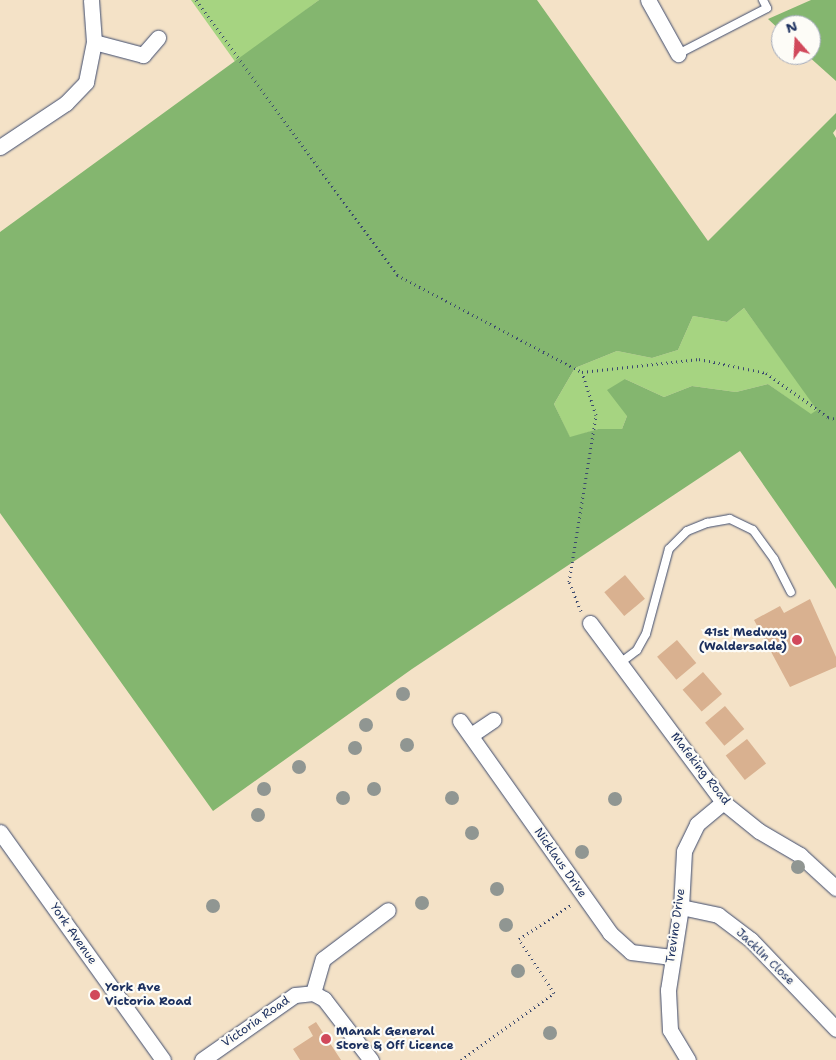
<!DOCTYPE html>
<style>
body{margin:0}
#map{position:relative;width:836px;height:1060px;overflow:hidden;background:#f4e2c7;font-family:"Shantell Sans",sans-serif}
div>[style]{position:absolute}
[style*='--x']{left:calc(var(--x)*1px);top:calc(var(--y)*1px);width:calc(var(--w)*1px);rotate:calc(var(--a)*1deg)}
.green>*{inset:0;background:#a6d481}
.forest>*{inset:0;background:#84b66f}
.building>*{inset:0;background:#d9b190;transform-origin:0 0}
.path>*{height:3px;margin-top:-1.5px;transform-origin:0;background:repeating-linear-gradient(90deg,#3c4a6e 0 1px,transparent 0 5px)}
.roads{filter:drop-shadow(0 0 1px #3c4a6e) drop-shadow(0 0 1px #3c4a6e)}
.lane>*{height:8px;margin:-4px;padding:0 4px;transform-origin:4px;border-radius:4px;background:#fff}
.street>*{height:15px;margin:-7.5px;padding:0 7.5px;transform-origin:7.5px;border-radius:7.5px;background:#fff}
.trees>*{width:14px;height:14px;margin:-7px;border-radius:50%;background:#909692}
.dots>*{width:14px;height:14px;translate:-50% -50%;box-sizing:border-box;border:2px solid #fdfcf7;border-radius:50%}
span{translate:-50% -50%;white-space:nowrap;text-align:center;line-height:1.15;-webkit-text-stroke:4.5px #fdfcf7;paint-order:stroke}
.poi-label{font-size:12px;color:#1b2f5e;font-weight:700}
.right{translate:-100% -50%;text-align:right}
.left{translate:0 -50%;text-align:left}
.street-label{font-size:12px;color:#1b2f5e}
.north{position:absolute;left:771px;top:15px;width:50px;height:50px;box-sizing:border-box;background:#fdfcf7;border:1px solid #a3aaba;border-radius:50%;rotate:341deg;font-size:14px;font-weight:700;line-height:20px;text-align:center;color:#1b2f5e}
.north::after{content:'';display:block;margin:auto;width:18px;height:22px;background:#d1495b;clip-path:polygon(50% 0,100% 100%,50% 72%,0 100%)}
</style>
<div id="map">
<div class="green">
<i style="clip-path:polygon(191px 0,319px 0,236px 63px)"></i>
<i style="clip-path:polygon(744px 308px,818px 410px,811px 415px,768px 384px,736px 392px,692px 386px,664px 397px,625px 379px,627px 416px,622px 429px,598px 429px,570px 438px,554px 404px,575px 368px,617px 351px,652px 358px,678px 350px,693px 316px,727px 322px)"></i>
</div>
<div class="forest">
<i style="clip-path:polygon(evenodd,319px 0,537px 0,708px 241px,836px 113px,836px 129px,833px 133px,836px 138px,836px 589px,740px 451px,412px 669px,213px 811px,0 513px,0 232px,319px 0,744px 308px,817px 410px,811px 414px,768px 384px,736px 392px,692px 386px,664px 397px,625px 379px,607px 390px,627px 416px,622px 429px,598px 429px,570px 437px,554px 404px,575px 368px,617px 351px,652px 358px,678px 350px,693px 316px,727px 322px,744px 308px)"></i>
<i style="clip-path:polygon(811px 0,836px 0,836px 81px,807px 55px,811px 55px,811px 25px,781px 25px,781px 31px,768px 19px)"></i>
</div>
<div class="building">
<i style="left:625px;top:575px;width:31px;height:27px;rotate:50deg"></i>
<i style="clip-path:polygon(810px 599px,836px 657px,836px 667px,790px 687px,754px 620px,780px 606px,784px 613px)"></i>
<i style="left:677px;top:640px;width:30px;height:26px;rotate:50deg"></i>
<i style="left:703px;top:672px;width:29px;height:27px;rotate:49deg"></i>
<i style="left:725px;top:706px;width:30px;height:26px;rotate:50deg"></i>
<i style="left:747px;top:739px;width:31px;height:27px;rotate:52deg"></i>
<i style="clip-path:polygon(316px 1022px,341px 1060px,300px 1060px,293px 1049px,313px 1036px,308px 1027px)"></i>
</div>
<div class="path">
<i style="--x:196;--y:0;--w:341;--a:53.8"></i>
<i style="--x:397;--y:275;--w:209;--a:27.7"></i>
<i style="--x:582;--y:372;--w:118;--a:-6.3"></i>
<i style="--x:699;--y:359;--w:68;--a:11.8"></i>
<i style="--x:766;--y:373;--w:76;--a:35.4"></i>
<i style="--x:828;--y:417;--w:8;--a:14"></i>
<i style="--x:581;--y:611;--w:31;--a:-112"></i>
<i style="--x:569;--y:582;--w:169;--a:-80.8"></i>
<i style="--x:596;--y:415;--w:45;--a:-108"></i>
<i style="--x:461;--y:1060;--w:115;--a:-35.8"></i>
<i style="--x:554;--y:993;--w:64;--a:-122.9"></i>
<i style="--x:519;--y:939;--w:62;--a:-33.2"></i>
</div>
<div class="roads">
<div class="lane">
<i style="--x:678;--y:54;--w:100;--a:-27.3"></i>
<i style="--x:767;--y:8;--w:9;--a:-117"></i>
<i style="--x:620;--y:663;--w:21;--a:-37"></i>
<i style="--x:637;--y:650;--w:18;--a:-61"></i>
<i style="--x:646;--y:634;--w:88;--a:-74.9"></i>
<i style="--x:669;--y:549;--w:25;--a:-45"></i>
<i style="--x:687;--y:531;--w:22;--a:-22"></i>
<i style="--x:707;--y:523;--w:23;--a:-10"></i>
<i style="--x:730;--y:519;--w:25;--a:26"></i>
<i style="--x:753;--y:530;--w:36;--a:54"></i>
<i style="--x:774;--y:559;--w:37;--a:63"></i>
</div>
<div class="street">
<i style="--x:648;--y:0;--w:62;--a:60.9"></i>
<i style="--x:94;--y:42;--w:51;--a:14.9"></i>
<i style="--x:143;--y:55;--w:23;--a:-49"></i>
<i style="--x:0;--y:147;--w:79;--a:-33.7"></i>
<i style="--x:66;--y:103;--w:29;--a:-46"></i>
<i style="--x:86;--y:82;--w:41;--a:-78.7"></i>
<i style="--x:94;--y:42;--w:42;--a:-94.1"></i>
<i style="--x:590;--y:623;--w:223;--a:53.4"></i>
<i style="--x:723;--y:802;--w:46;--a:38.9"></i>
<i style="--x:759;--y:831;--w:48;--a:30.3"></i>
<i style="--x:800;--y:855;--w:49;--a:42.5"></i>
<i style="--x:460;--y:721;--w:260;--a:54.7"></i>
<i style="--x:610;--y:933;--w:28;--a:42"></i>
<i style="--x:631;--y:952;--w:41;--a:7"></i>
<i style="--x:471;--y:735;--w:27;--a:-34"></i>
<i style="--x:0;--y:832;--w:280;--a:54.4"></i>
<i style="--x:681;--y:907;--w:38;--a:12"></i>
<i style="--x:718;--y:915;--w:41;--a:37.1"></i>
<i style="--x:751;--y:940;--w:123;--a:46.3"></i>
<i style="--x:202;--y:1060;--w:113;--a:-35"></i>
<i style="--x:295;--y:995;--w:18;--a:-6"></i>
<i style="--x:371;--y:1060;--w:77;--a:-127.6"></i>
<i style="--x:324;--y:999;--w:13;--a:-151"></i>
<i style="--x:313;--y:993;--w:35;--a:-74"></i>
<i style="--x:323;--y:959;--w:81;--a:-37"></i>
<i style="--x:688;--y:1060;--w:35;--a:-121"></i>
<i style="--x:670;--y:1030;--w:40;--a:-92.9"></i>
<i style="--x:668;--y:990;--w:84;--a:-81.1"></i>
<i style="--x:681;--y:907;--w:56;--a:-86.9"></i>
<i style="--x:684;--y:851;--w:30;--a:-64"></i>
<i style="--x:697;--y:824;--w:34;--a:-40"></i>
</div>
</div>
<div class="trees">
<i style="left:403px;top:694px"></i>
<i style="left:366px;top:725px"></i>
<i style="left:407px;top:745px"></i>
<i style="left:355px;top:748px"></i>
<i style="left:299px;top:767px"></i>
<i style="left:264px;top:789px"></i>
<i style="left:374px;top:789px"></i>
<i style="left:343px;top:798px"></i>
<i style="left:452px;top:798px"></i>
<i style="left:615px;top:799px"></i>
<i style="left:258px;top:815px"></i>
<i style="left:472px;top:833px"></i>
<i style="left:582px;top:852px"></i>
<i style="left:798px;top:867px"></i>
<i style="left:497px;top:889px"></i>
<i style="left:422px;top:903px"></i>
<i style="left:213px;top:906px"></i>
<i style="left:506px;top:925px"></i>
<i style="left:518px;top:971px"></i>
<i style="left:550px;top:1033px"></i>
</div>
<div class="dots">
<i style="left:797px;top:640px;background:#d1495b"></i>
<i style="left:95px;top:995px;background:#d1495b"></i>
<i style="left:326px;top:1039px;background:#d1495b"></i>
</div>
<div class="poi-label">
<span class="right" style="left:787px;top:640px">41st Medway<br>(Waldersalde)</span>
<span class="left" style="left:105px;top:995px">York Ave<br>Victoria Road</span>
<span class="left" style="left:336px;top:1039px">Manak General<br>Store &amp; Off Licence</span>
</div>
<div class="street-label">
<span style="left:700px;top:769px;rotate:52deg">Mafeking Road</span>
<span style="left:560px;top:863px;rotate:55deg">Nicklaus Drive</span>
<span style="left:676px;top:926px;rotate:-82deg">Trevino Drive</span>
<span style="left:73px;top:934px;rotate:55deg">York Avenue</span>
<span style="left:765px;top:957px;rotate:44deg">Jacklin Close</span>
<span style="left:256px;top:1022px;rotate:-35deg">Victoria Road</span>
</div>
<div class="north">N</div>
</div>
